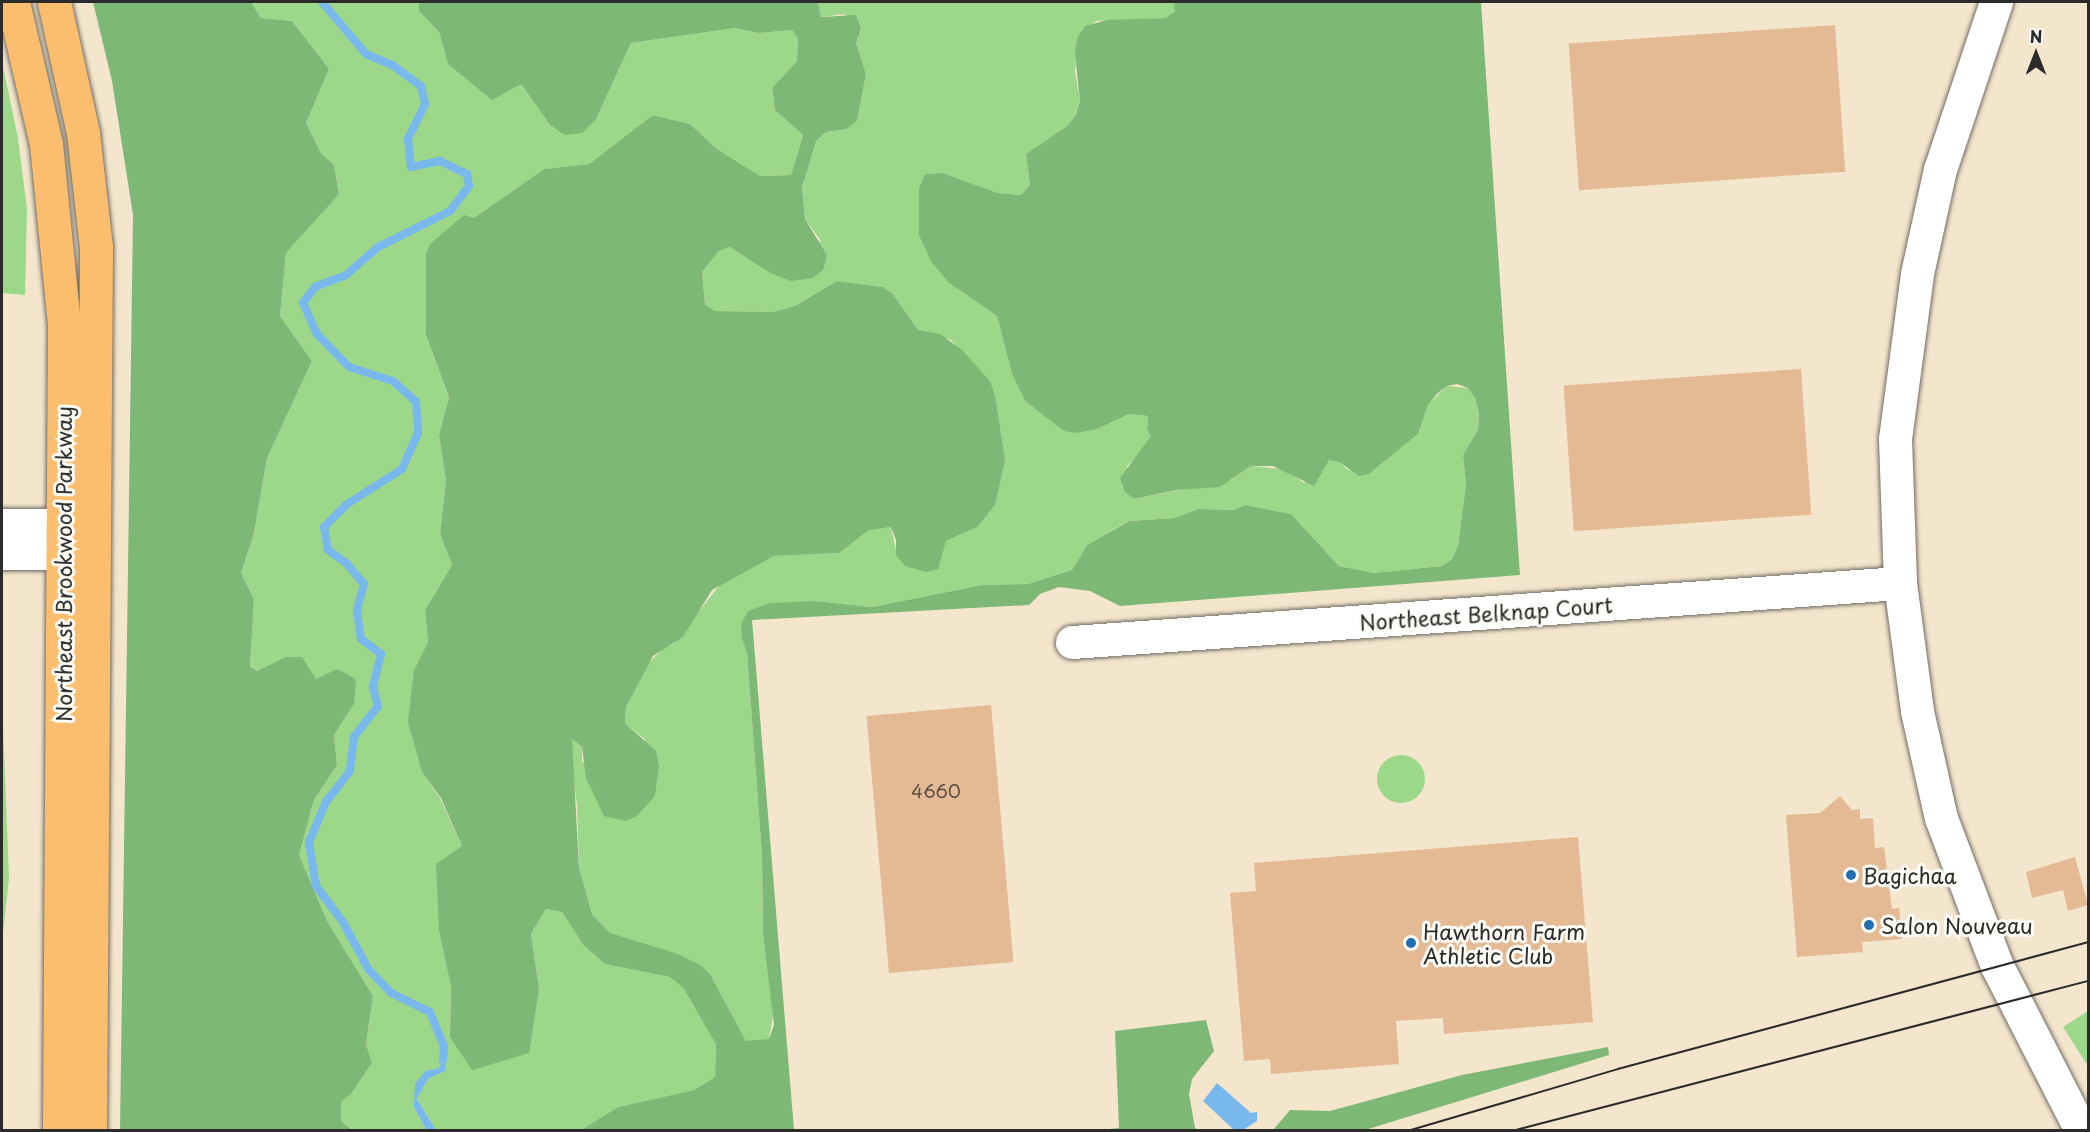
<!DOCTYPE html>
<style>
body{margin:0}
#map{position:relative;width:2090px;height:1132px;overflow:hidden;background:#f4e6cd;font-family:"Playpen Sans",sans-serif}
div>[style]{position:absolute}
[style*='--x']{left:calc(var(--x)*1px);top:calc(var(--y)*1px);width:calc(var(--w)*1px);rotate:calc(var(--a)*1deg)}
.green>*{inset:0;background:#9dd78a}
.round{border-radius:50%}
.forest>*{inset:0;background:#7eb876}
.water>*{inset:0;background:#78b8ec}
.stream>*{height:8px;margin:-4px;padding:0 4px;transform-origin:4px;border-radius:4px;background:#78b8ec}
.building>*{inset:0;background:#e3ba93;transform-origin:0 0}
.roads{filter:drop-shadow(0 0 2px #716c64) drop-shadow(0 0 2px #716c64)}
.minor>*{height:33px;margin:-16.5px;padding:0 16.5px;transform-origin:16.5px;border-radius:16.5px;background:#fff}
.major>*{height:33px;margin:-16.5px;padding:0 16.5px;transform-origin:16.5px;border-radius:16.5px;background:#fbbe6e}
.tram>*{height:1.5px;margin:-0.75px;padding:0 0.75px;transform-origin:0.75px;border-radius:0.75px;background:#2b2b2b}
.dots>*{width:16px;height:16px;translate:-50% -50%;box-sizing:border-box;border:3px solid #fdfcf7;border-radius:50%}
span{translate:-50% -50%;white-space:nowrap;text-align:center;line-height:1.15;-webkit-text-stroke:6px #fdfcf7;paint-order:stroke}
.number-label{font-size:18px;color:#594f45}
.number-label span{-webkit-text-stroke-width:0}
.street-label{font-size:21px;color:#2b2b2b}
.poi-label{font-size:21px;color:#2b2b2b}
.left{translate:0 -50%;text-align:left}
.frame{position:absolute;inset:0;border:3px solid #2b2b2b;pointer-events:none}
.north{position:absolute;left:2006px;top:24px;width:60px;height:60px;-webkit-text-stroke:4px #fdfcf7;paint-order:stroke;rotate:0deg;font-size:16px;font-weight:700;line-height:24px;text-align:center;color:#2b2b2b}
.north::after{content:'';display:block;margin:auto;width:21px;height:27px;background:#2b2b2b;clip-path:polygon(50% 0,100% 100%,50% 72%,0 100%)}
</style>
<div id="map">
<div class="green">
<i style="clip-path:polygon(251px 2px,419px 2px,419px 11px,439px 32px,448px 64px,521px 84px,550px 125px,596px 119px,631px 43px,735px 28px,759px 33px,792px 30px,798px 38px,797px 61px,772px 88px,775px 110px,803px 135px,791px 175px,760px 176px,717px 149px,690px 124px,653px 115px,589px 164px,544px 169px,474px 218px,426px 335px,449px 397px,439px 435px,446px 480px,440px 534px,452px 565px,425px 610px,428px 642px,414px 670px,422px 772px,440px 798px,462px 846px,439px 931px,451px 987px,450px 1037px,539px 989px,531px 934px,546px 909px,562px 912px,584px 946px,605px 964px,670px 977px,684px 989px,716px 1043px,715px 1077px,694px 1090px,618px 1107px,581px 1130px,436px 1130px,417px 1099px,428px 1079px,445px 1071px,446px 1048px,439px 1068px,425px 1071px,414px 1107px,426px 1130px,352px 1130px,341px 1121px,341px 1102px,351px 1094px,372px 1063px,366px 1044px,373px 996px,327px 921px,299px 855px,314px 800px,337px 765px,334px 735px,354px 704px,286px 658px,257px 671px,250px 665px,254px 599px,241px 573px,254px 533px,267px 458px,312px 361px,280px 316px,286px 253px,339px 193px,334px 165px,321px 153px,306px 123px,329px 69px,292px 21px,261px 18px)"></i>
<i style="clip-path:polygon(818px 2px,1174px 2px,1176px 12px,1165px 18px,1096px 21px,1077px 38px,1075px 71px,1080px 101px,1076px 115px,1067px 126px,1026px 154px,1030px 185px,1021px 195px,998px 193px,943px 173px,925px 174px,919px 188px,919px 235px,958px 289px,997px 316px,1012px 374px,1025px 401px,1045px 416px,1097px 429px,1129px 414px,1148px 416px,1147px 429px,1152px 435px,1146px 448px,1127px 466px,1134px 499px,1231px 480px,1251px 466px,1284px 469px,1304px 483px,1329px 460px,1339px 462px,1348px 470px,1369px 474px,1418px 434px,1428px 405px,1447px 386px,1468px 388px,1475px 398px,1479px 414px,1478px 430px,1463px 455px,1466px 484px,1458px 546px,1452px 559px,1442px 566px,1374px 573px,1339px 566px,1291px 514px,1245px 505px,1234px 510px,1198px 509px,1176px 518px,1128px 521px,1087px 545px,1072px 570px,1028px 584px,982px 585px,872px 607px,815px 601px,748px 611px,742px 639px,747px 653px,762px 855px,763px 933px,774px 1009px,769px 1039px,758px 1043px,746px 1041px,710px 974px,610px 933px,592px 914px,579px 868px,577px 804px,570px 755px,572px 739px,582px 747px,582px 762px,646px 740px,625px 723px,626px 707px,645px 667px,663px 648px,673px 644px,722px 582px,774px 556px,839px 553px,869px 530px,879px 528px,891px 527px,897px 555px,946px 541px,977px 527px,1005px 460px,990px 381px,951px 340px,918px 330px,893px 294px,883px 287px,837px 281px,795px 306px,773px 312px,715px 311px,705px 304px,702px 272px,719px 251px,730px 247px,770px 273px,821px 241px,805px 219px,802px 187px,810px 155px,816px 141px,826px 132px,847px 129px,857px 121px,866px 74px,856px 43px,861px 29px,844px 14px,821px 17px)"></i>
<i style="clip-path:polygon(2px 62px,18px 138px,27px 209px,25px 295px,2px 293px)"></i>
<i style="clip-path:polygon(2px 699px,9px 878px,2px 943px)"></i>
<i class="round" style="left:1377px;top:755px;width:48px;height:48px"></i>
<i style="clip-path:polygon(2088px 1011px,2088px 1062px,2086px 1063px,2063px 1027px)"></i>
</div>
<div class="forest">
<i style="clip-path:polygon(93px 2px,251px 2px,261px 18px,292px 21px,329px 69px,306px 123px,321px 153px,334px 165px,339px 194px,286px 253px,280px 316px,312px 361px,267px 458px,254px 533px,241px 573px,254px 599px,250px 666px,257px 671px,286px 657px,302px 657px,316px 679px,337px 669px,356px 679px,354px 704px,334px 735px,337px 765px,314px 800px,299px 855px,327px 921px,373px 996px,366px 1044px,372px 1063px,351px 1094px,341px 1102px,341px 1121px,352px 1130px,120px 1130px,133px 215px,112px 81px)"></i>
<i style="clip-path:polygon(419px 2px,818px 2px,821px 17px,856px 15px,861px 29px,856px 43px,866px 74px,857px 121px,847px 129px,826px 132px,816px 141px,802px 187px,805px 219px,827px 255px,823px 270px,813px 278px,791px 281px,770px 273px,730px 247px,719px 251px,702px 272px,705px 304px,715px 311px,773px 312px,795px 306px,837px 281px,883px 287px,893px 294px,918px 330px,940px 334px,961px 349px,990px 381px,995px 396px,1005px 460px,995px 505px,977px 527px,946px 541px,938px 569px,926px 572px,905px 566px,896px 555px,896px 540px,891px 527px,869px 530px,839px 553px,774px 556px,712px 590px,683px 637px,653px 656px,626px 707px,625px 723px,656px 751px,659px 766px,655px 796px,637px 816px,626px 821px,604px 816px,586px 778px,582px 747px,572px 739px,579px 868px,592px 914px,610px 933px,678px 954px,700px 965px,710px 974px,746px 1041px,769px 1039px,774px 1025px,763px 933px,762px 855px,747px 653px,742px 639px,741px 624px,748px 611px,770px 603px,815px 601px,872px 607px,982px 585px,1028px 584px,1072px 570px,1087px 545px,1129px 521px,1175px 518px,1198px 509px,1234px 510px,1245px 505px,1291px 514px,1339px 566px,1374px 573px,1442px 566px,1452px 559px,1458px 546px,1466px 484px,1463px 455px,1478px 430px,1479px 414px,1475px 398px,1468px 388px,1457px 384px,1447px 386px,1437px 394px,1428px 405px,1418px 434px,1369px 474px,1359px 476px,1339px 462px,1329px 460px,1314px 486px,1273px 466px,1251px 466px,1220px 487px,1177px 490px,1134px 499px,1125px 492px,1120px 478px,1151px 436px,1147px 429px,1148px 416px,1129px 414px,1097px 429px,1076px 433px,1064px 431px,1025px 401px,1012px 374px,997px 316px,948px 282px,931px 261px,919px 235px,919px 188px,925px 174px,943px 173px,998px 193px,1021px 195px,1030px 185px,1026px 154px,1067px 126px,1076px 115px,1080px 101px,1075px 54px,1077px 38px,1085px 26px,1107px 20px,1165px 18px,1175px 12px,1174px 2px,1481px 2px,1520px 575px,1120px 606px,1090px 591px,1059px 587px,1040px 594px,1029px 605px,752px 620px,794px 1130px,581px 1130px,618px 1107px,694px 1090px,715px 1077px,716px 1044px,684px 989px,670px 977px,605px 964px,584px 946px,562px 912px,546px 909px,531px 934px,539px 989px,529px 1053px,472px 1070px,450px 1037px,451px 987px,439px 931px,436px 864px,462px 846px,441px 798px,422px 772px,408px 722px,414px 670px,428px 642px,425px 610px,452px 565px,440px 534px,446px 480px,439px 435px,449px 397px,426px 335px,426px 254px,430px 244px,464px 215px,474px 218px,544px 169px,589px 164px,653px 115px,690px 124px,717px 149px,760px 176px,791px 175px,803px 135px,775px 110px,772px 88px,797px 61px,798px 38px,792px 30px,759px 33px,735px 28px,631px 43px,596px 119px,582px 133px,565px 135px,550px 125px,521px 84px,492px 100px,448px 64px,439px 32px,419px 11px)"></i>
<i style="clip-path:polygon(1206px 1020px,1214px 1051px,1192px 1079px,1189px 1094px,1195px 1128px,1199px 1130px,1099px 1130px,1119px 1128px,1115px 1031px)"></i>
<i style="clip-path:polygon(1608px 1047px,1609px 1055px,1365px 1130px,1273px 1130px,1290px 1110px,1330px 1111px,1462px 1075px)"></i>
</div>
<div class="water">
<i style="clip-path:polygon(447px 1047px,445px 1071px,428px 1079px,417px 1099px,436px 1130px,426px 1130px,414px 1107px,415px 1084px,425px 1071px,439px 1068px)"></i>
<i style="clip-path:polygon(1217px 1083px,1251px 1113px,1257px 1112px,1257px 1121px,1243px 1130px,1234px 1130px,1203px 1101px)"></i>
</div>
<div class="stream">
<i style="--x:322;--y:2;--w:68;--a:49.8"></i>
<i style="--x:366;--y:54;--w:30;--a:23"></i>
<i style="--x:394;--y:66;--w:34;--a:37"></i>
<i style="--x:421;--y:86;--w:18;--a:77"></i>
<i style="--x:425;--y:104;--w:39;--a:116"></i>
<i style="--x:408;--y:139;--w:28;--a:84"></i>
<i style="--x:411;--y:167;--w:30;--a:-12"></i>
<i style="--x:440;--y:161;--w:30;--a:26"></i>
<i style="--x:467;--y:174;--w:12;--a:81"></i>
<i style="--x:469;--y:186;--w:31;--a:127"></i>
<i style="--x:450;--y:211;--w:80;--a:153.4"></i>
<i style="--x:378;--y:247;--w:43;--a:138.8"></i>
<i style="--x:346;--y:275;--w:33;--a:159"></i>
<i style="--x:315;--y:287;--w:20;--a:127"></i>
<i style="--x:303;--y:303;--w:34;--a:66"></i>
<i style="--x:317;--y:334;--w:46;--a:45.9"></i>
<i style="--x:349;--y:367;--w:46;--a:17.7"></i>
<i style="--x:393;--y:381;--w:31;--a:42"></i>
<i style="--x:416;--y:402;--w:31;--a:86"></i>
<i style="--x:418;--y:433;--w:39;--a:114"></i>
<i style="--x:402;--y:469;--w:67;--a:147.3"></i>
<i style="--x:346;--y:505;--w:31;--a:135"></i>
<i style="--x:324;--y:527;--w:23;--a:80"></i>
<i style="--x:328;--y:550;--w:24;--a:36"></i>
<i style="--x:347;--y:564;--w:26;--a:50"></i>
<i style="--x:364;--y:584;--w:28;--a:105"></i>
<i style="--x:357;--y:611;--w:28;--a:82"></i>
<i style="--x:361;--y:639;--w:25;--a:37"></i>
<i style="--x:381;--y:654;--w:34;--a:104"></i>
<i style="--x:373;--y:687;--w:20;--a:75"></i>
<i style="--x:378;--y:706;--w:39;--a:128"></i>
<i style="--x:354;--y:737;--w:34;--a:97"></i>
<i style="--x:350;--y:771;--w:39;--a:128"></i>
<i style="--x:326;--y:802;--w:43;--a:113"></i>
<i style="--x:309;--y:842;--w:45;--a:81"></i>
<i style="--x:316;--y:886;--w:45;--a:53.1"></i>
<i style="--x:343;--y:922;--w:55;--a:61.6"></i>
<i style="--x:369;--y:970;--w:32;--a:46"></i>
<i style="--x:391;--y:993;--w:43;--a:26"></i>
<i style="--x:430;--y:1012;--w:37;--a:68"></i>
<i style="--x:444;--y:1046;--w:14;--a:94"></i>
</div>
<div class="building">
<i style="left:1835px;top:25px;width:147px;height:267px;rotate:86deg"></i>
<i style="left:1801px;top:369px;width:146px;height:238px;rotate:86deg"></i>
<i style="left:991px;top:705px;width:258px;height:125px;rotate:85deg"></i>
<i style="clip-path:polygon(1840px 796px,1852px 810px,1860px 809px,1860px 819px,1873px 818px,1875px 848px,1884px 847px,1892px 909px,1899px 908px,1902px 939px,1862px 942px,1863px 952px,1797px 957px,1786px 815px,1820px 813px)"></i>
<i style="clip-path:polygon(1578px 837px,1593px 1022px,1444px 1034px,1443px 1018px,1396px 1021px,1399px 1064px,1271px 1074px,1270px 1059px,1244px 1061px,1230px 893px,1256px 891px,1254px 863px)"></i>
<i style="clip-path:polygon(2075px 857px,2088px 905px,2068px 911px,2063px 890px,2032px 898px,2026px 872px)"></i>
</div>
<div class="roads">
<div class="minor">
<i style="--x:1996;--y:2;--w:176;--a:108.5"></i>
<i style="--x:1940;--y:169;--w:107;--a:102.4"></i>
<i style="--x:1917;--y:274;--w:166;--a:97.6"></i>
<i style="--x:1895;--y:439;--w:144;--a:88"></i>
<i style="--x:1900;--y:583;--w:129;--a:82.4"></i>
<i style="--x:1917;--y:711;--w:110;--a:77.4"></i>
<i style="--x:1941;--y:818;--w:158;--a:69.3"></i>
<i style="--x:1997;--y:966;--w:184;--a:62.9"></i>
<i style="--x:2;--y:525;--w:88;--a:0"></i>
<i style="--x:2;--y:553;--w:88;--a:0"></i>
<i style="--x:1072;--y:642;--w:830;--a:-4.08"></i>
</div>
<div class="major">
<i style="--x:13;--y:2;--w:146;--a:76.9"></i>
<i style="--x:46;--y:144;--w:181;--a:84.3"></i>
<i style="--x:64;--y:324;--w:806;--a:90.36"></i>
<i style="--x:54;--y:2;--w:134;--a:77.5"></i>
<i style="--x:83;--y:133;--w:115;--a:83.5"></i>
<i style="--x:96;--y:247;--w:883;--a:90.39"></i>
</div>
</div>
<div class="tram">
<i style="--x:1411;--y:1130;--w:216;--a:-16.4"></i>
<i style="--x:1618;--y:1069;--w:487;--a:-15.1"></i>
<i style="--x:1516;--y:1130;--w:591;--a:-14.6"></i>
</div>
<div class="dots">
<i style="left:1851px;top:875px;background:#1f6fb2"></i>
<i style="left:1869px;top:925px;background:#1f6fb2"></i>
<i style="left:1411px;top:943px;background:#1f6fb2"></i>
</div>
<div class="number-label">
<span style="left:936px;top:791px">4660</span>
</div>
<div class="street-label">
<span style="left:63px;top:564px;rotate:-90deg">Northeast Brookwood Parkway</span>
<span style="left:1486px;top:613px;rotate:-4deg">Northeast Belknap Court</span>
</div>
<div class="poi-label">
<span class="left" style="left:1863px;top:875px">Bagichaa</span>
<span class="left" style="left:1881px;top:925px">Salon Nouveau</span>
<span class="left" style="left:1423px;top:943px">Hawthorn Farm<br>Athletic Club</span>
</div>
<div class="frame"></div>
<div class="north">N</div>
</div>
